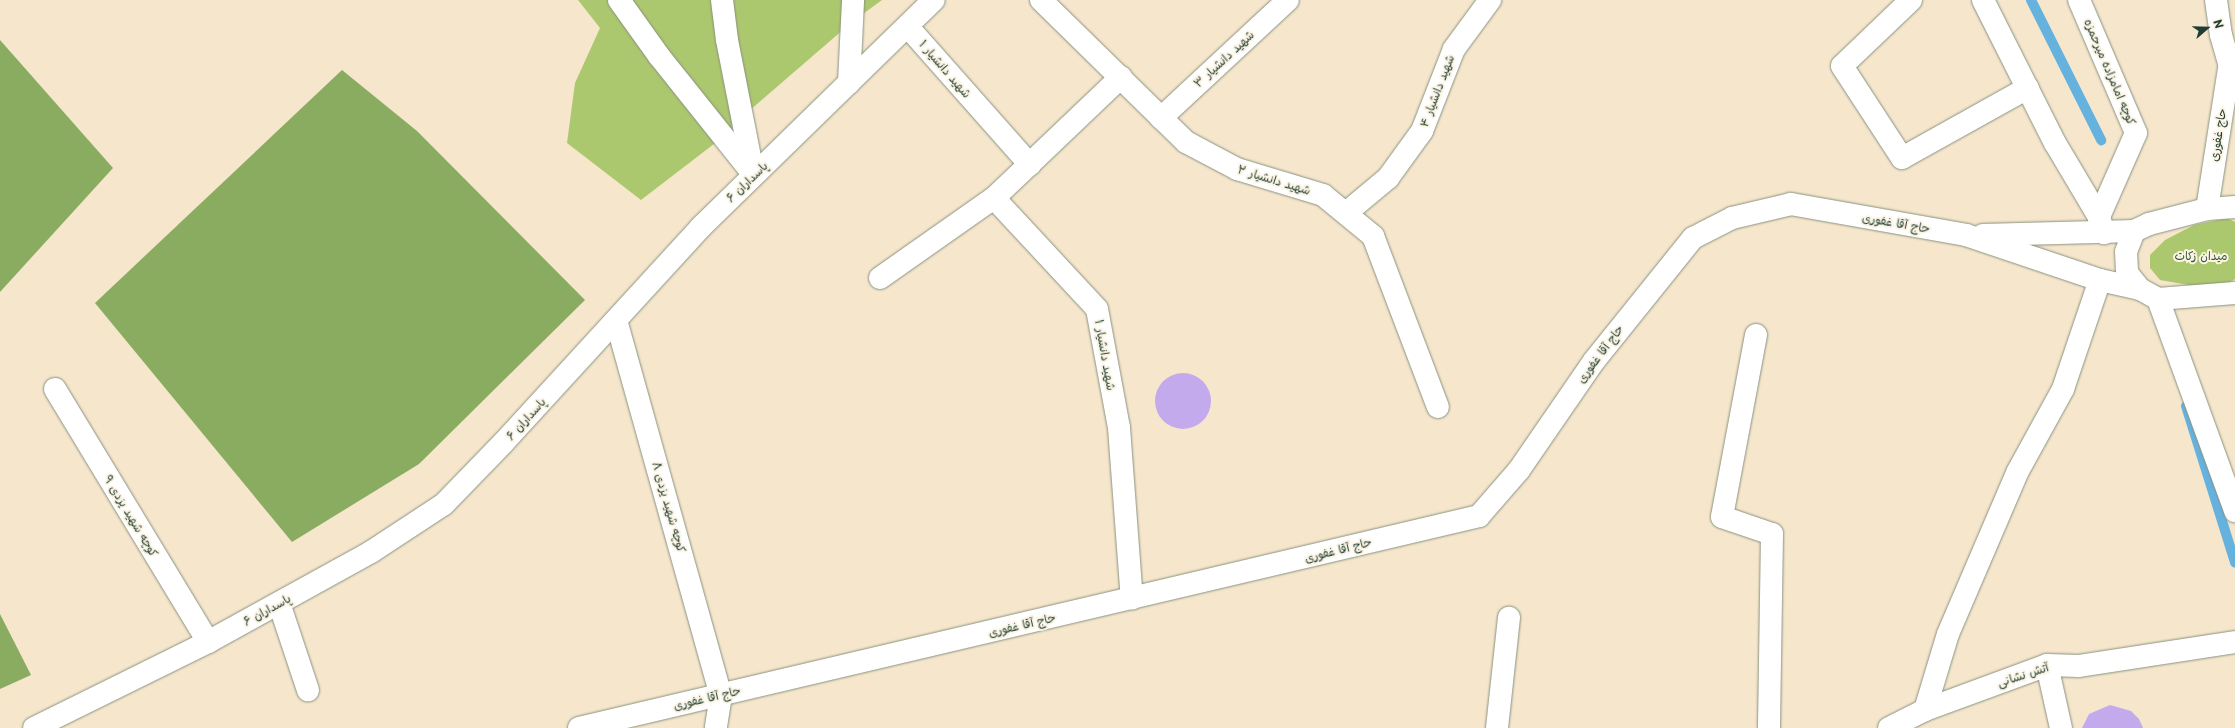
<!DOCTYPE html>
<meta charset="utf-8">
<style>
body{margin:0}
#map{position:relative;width:2235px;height:728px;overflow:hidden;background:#f5e6cc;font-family:"Playpen Sans","Playpen Sans Arabic",sans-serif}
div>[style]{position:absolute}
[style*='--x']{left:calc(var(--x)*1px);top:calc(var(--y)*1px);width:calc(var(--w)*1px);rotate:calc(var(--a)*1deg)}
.green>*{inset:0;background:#acc86e}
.forest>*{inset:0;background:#89ac61}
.stream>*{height:10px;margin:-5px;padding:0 5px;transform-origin:5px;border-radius:5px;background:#66b2df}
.building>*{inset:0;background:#c2aaed}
.round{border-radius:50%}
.roads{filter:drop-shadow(0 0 1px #8a9280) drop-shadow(0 0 1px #8a9280)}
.minor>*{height:22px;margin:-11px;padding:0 11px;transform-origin:11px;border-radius:11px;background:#fff}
.major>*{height:22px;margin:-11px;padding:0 11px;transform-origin:11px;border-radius:11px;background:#fff}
span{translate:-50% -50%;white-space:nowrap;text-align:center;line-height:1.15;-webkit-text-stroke:4px #fcf5e5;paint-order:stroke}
.street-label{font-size:12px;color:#1f3d34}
.park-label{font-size:12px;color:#3b5940}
.north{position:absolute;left:2187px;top:8px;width:40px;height:40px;-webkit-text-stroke:3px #fcf5e5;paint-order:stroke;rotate:70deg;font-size:11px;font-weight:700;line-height:16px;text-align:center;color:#1f3d34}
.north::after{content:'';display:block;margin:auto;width:14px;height:18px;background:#1f3d34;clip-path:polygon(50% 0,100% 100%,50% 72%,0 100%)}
</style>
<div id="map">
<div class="green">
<i style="clip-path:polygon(578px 0,882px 0,852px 22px,742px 117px,723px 137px,641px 200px,567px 143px,575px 83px,600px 28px)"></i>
<i style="clip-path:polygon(2227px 218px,2235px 222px,2235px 279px,2227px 284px,2200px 287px,2160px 280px,2150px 268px,2150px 255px,2165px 240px,2194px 225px)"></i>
</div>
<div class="forest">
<i style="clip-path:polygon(0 40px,113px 168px,0 292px)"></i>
<i style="clip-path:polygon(342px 70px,417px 131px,585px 300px,419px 464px,292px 542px,95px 303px)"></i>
<i style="clip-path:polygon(0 614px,31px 675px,0 689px)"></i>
</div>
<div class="stream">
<i style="--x:2031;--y:0;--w:157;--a:63.4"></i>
<i style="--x:2186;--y:406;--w:164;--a:72.6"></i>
</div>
<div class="building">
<i class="round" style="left:1155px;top:373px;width:56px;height:56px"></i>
<i style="clip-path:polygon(2110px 705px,2131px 711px,2139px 719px,2143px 728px,2082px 728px,2089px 714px)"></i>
</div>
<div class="roads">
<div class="minor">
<i style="--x:619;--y:0;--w:69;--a:54.5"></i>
<i style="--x:659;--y:56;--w:152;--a:51.4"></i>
<i style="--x:722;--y:0;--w:40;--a:82.9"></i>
<i style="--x:727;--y:40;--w:135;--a:78.9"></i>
<i style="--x:1041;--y:0;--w:203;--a:44.4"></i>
<i style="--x:1186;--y:142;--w:58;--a:27.9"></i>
<i style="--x:1237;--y:169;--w:90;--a:16.8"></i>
<i style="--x:1323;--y:195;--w:65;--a:39.4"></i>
<i style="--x:1373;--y:236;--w:183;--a:69.2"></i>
<i style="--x:1911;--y:0;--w:95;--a:136.3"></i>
<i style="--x:1842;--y:66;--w:110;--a:56.9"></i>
<i style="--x:1902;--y:158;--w:144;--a:-29.1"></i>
<i style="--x:1983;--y:0;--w:160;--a:63.3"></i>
<i style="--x:2055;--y:143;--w:86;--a:59.3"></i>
<i style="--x:2079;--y:0;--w:145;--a:66.8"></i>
<i style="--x:2136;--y:133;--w:92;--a:113.8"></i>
<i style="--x:2099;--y:217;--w:17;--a:73"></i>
<i style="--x:908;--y:27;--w:184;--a:48.5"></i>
<i style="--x:1121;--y:77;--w:175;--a:136.4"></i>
<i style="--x:994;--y:198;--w:151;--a:47.1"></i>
<i style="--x:1097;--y:309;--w:121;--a:79.5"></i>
<i style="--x:1119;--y:428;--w:171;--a:85.7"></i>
<i style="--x:849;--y:83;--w:83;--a:-87.2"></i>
<i style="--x:1161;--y:118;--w:173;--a:-42.9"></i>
<i style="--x:1346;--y:213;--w:55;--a:-39.8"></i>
<i style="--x:1388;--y:178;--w:58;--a:-54.1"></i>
<i style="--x:1422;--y:131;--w:88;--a:-68.7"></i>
<i style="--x:1454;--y:49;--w:61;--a:-53.7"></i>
<i style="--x:880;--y:278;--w:139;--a:-35.1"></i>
<i style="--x:2158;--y:299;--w:226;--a:70"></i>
<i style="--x:616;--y:320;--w:389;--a:74.4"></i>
<i style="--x:721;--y:695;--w:33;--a:99"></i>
<i style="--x:1756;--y:335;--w:185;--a:100.6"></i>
<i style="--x:1722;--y:517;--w:53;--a:18.8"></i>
<i style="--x:1772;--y:534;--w:194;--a:90.9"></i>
<i style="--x:55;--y:389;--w:296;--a:58.8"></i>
<i style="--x:279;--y:603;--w:92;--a:71.6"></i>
<i style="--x:2047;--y:665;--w:65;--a:77.5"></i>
<i style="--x:1925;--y:710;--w:79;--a:-73.2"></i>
<i style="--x:1948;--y:634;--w:177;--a:-66.8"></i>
<i style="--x:2018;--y:471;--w:94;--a:-61.2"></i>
<i style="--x:2063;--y:389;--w:115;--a:-71.3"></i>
<i style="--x:34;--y:728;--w:194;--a:-26.3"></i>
<i style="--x:208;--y:642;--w:186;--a:-28.9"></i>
<i style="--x:371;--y:552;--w:87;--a:-33.3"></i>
<i style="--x:444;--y:504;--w:86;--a:-45.9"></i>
<i style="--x:504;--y:442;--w:292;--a:-47.5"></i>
<i style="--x:701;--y:227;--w:325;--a:-44.3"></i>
<i style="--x:1497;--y:728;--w:111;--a:-83.8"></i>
<i style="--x:1889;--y:728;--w:40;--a:-26.6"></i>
<i style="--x:1925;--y:710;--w:130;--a:-20.2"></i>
<i style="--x:2047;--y:665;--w:32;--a:2"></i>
<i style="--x:2079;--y:666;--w:158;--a:-8.7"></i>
</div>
<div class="major">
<i style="--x:2216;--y:0;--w:35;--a:82"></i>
<i style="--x:2221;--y:35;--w:44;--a:74.1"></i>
<i style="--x:2235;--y:207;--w:28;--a:176"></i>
<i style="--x:2207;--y:209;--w:60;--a:165.5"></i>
<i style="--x:2149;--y:224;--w:17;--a:155"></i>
<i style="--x:2134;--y:231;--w:22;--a:111"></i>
<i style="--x:2126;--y:252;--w:21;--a:87"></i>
<i style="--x:2127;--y:273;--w:21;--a:51"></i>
<i style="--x:2140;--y:289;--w:21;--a:29"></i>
<i style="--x:2158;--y:299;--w:77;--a:-4.5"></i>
<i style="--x:2207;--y:209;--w:149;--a:-81.1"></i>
<i style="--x:1983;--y:235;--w:151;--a:-1.5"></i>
<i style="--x:579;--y:728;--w:925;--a:-13.25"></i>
<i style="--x:1479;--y:516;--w:61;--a:-49"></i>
<i style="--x:1519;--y:470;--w:132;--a:-55.5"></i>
<i style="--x:1594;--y:361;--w:158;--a:-51.2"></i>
<i style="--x:1693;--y:238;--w:44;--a:-27.1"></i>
<i style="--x:1732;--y:218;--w:61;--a:-13.3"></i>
<i style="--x:1791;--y:204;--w:178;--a:10"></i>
<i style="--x:1966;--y:235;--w:141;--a:18.6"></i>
<i style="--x:2100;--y:280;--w:41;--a:12.7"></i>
</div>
</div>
<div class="street-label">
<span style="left:1224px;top:59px;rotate:-43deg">شهید دانشیار ۳</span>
<span style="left:945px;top:69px;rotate:49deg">شهید دانشیار ۱</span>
<span style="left:2110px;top:72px;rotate:67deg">کوچه امامزاده میرحمزه</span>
<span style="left:1437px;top:91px;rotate:-69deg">شهید دانشیار ۴</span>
<span style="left:2218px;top:135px;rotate:-81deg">حاج غفوری</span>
<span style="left:1274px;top:180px;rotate:17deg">شهید دانشیار ۲</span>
<span style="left:747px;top:182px;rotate:-44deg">پاسداران ۶</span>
<span style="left:1896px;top:223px;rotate:10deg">حاج آقا غفوری</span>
<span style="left:1600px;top:354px;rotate:-53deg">حاج آقا غفوری</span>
<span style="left:1105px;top:355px;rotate:80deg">شهید دانشیار ۱</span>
<span style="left:526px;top:419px;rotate:-48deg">پاسداران ۶</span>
<span style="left:669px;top:507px;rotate:74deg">کوچه شهید یزدی ۸</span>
<span style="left:131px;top:516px;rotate:59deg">کوچه شهید یزدی ۹</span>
<span style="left:1338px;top:550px;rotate:-14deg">حاج آقا غفوری</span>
<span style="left:267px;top:610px;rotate:-29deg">پاسداران ۶</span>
<span style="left:1022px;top:625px;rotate:-13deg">حاج آقا غفوری</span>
<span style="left:2023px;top:675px;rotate:-18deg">آتش نشانی</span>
<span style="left:707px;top:698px;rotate:-13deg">حاج آقا غفوری</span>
</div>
<div class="park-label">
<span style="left:2201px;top:256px">میدان زکات</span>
</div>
<div class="north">N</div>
</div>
